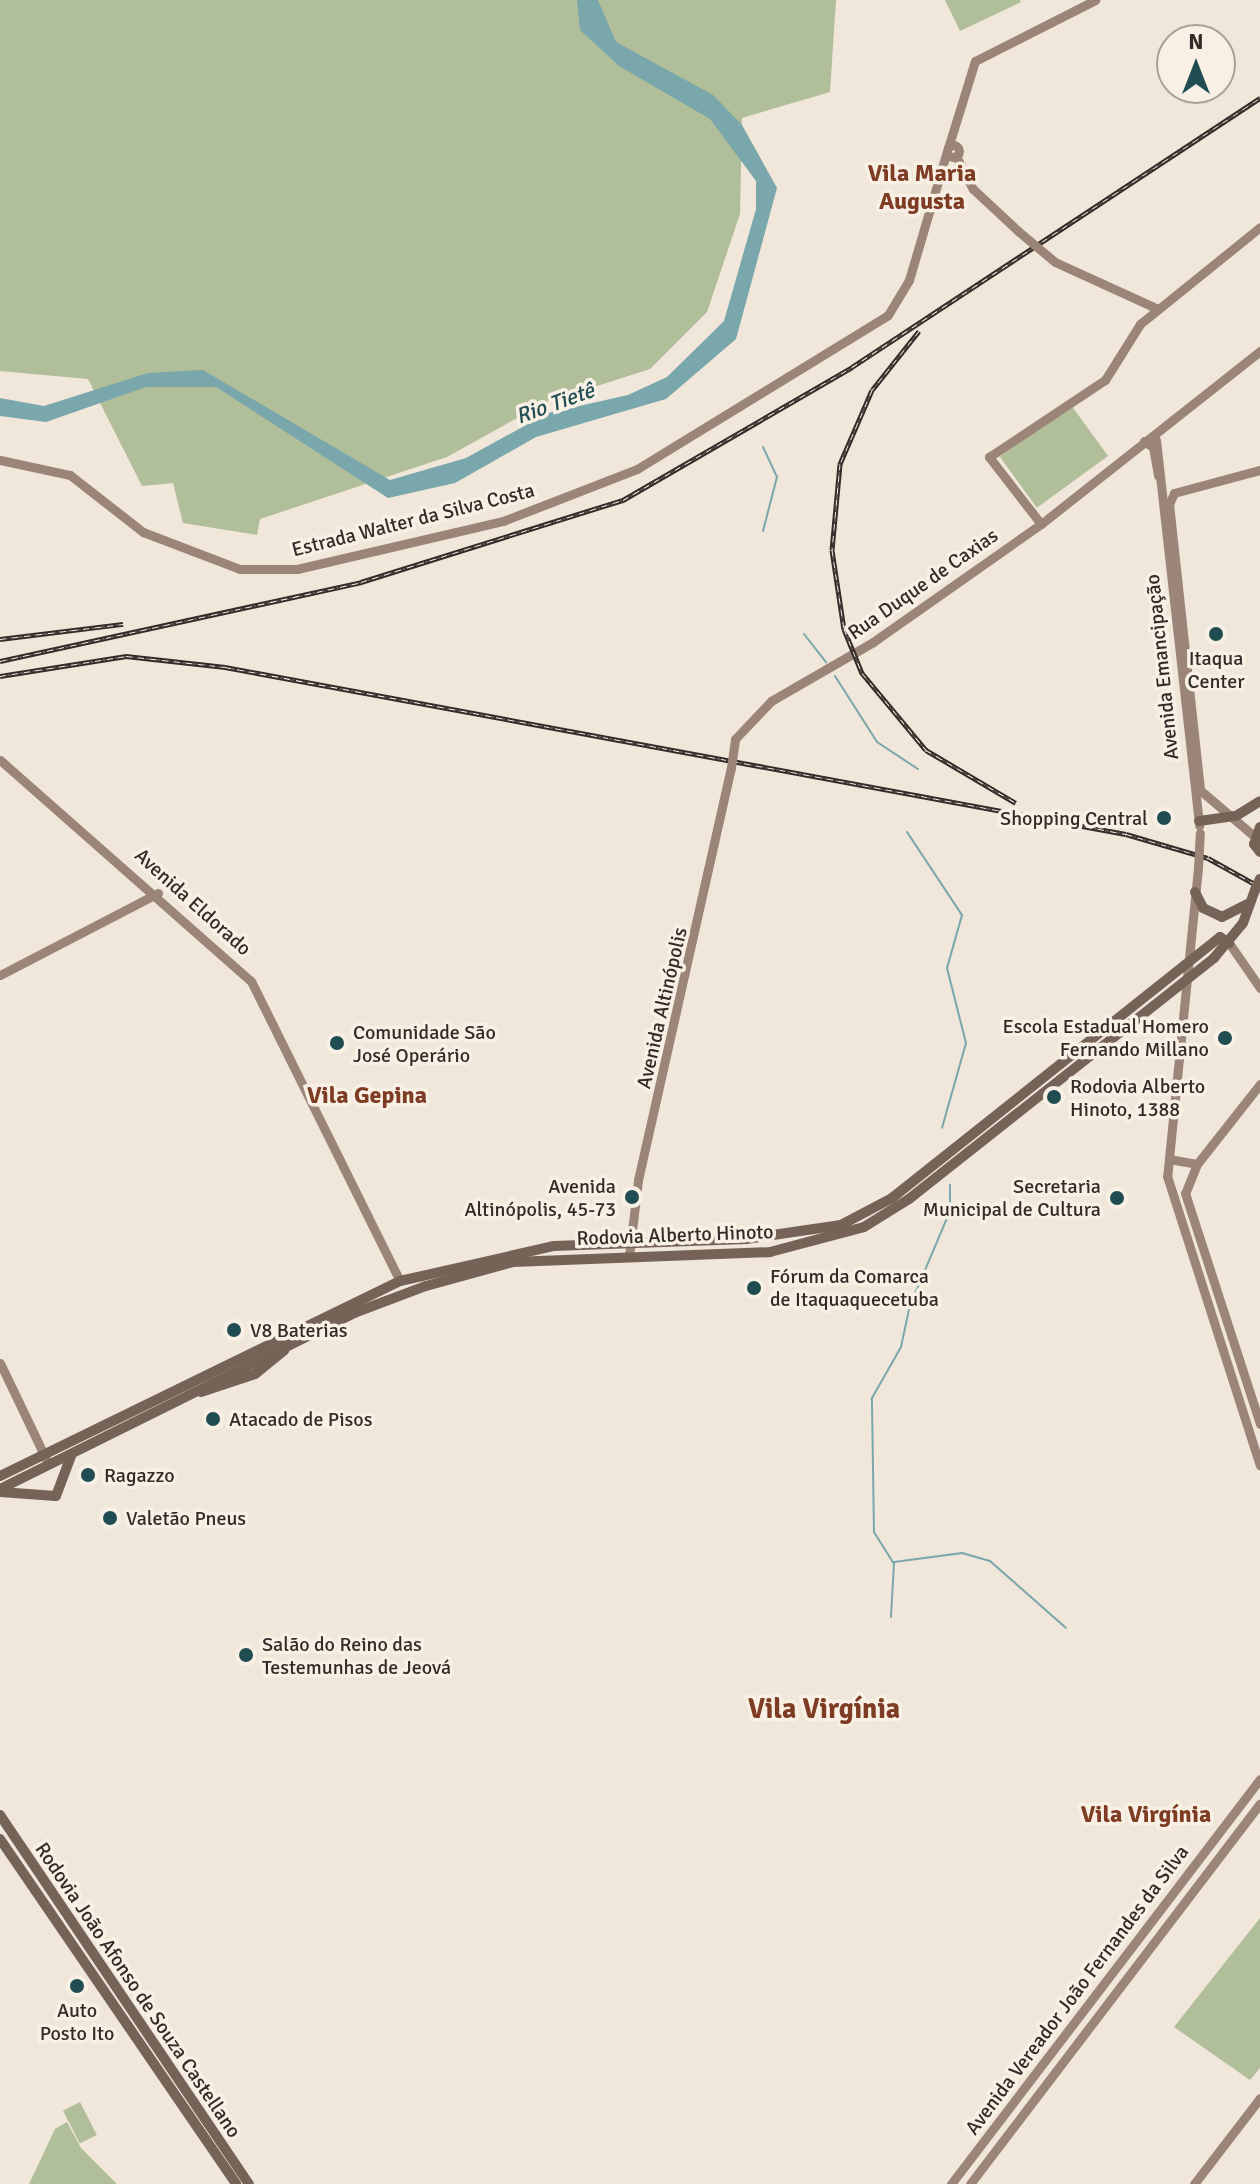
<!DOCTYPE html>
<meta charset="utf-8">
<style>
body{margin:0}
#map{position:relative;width:1260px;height:2184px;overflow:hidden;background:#f0e6d9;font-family:Signika,sans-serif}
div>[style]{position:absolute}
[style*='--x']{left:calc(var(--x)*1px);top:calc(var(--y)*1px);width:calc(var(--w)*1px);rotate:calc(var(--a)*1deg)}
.green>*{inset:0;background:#b1be9a;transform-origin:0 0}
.water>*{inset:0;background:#7aa7ab}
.stream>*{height:2px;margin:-1px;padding:0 1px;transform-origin:1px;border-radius:1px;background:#7aa7ab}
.secondary>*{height:9px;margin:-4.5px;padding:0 4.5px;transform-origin:4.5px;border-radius:4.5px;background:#9a8578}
.secondary>.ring{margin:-4.5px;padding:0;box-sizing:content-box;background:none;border:9px solid #9a8578;border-radius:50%}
.primary>*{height:10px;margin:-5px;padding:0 5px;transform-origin:5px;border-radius:5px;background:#756358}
.rail>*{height:5px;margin-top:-2.5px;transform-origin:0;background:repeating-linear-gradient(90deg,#f8f0e5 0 6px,#332b27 0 12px);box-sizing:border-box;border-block:2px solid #332b27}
.secondary-bridge>*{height:9px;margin:-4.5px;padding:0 4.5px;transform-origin:4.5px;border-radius:4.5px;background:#9a8578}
.primary-bridge>*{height:10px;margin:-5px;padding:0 5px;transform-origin:5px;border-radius:5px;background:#756358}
.dots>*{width:22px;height:22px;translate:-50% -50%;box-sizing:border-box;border:4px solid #f8f0e5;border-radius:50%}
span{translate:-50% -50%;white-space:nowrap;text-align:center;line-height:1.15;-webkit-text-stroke:7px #f8f0e5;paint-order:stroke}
.street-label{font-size:20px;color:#332b27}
.poi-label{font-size:20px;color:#332b27}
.right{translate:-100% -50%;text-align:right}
.left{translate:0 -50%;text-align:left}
.water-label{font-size:22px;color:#1f4d52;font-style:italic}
.quarter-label{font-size:24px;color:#7e3c24;font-weight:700}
.district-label{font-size:28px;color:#7e3c24;font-weight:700}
.north{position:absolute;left:1156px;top:24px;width:80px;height:80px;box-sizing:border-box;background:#f8f0e5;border:2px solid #a9a199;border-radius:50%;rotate:0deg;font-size:22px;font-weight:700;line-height:32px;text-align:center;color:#332b27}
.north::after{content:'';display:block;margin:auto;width:28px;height:36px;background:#1f4d52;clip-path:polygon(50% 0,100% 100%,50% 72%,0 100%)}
</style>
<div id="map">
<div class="green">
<i style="clip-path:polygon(0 0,836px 0,830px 92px,742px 118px,740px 214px,707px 312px,650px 369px,544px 403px,447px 457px,260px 519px,257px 535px,183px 523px,173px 483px,142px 486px,88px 379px,0 371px)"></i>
<i style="clip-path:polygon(945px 0,1020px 0,1021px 2px,960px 31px)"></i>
<i style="left:1071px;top:405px;width:63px;height:88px;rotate:54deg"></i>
<i style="clip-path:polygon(1260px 1918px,1260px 2068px,1250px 2080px,1174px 2027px)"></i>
<i style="left:80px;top:2102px;width:37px;height:19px;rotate:63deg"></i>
<i style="clip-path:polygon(67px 2122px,81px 2148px,117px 2184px,29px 2184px,55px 2129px)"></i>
</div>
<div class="water">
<i style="clip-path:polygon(577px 0,598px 0,616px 42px,713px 95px,742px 125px,777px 188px,736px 339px,666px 399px,536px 437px,455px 483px,388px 498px,216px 387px,146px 387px,46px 422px,0 416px,0 398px,44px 406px,148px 373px,203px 370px,390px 480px,466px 458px,548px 413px,628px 395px,667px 377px,724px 321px,756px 209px,756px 181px,710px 119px,619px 66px,580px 30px)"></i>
</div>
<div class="stream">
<i style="--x:763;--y:531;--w:56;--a:-75.5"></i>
<i style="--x:777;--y:477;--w:33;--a:-115"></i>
<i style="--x:804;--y:634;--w:36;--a:52"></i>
<i style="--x:835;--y:676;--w:78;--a:57.5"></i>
<i style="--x:877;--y:742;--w:49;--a:33.4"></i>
<i style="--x:907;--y:832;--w:100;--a:56.5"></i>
<i style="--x:962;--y:915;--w:55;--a:105.8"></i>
<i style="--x:947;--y:968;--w:77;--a:75.8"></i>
<i style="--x:966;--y:1043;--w:88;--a:105.8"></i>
<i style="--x:894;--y:1562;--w:69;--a:-7.5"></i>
<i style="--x:962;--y:1553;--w:29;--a:16"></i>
<i style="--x:990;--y:1561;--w:101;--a:41.4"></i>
<i style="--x:891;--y:1617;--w:53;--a:-86.8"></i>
<i style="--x:894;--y:1564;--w:38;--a:-122"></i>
<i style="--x:874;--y:1532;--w:134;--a:-90.9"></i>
<i style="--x:872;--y:1398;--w:59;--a:-60.4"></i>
<i style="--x:901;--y:1347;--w:40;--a:-78"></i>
<i style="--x:909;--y:1308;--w:105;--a:-67.1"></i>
<i style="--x:950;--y:1211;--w:26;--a:-90"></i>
</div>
<div class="secondary">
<i class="ring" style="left:947px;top:145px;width:3px;height:3px"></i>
<i style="--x:948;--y:148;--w:91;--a:-72.8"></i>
<i style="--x:975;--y:61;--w:135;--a:-26.9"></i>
<i style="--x:956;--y:156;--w:37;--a:63"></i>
<i style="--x:973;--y:189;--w:62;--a:43"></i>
<i style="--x:1055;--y:262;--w:113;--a:24.5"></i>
<i style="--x:1156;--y:440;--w:388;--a:83.6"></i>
<i style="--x:1144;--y:441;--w:11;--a:34"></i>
<i style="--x:1153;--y:447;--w:29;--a:80"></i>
<i style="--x:0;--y:460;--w:72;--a:12.1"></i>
<i style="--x:70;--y:475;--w:93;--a:38"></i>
<i style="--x:143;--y:532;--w:104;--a:20.9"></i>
<i style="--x:240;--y:569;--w:57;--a:0"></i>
<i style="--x:297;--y:569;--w:212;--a:-13.1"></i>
<i style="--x:503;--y:521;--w:144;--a:-21.2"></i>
<i style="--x:637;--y:469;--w:294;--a:-31.5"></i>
<i style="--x:888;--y:315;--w:41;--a:-59"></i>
<i style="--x:909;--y:280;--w:134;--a:-73.6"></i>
<i style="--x:1174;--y:493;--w:12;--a:114"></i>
<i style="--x:1169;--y:504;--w:288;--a:83.8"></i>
<i style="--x:1200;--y:790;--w:79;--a:40.4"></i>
<i style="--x:1174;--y:493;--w:89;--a:-15"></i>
<i style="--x:1041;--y:524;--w:85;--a:-127.8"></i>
<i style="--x:989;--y:457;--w:139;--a:-33.6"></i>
<i style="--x:1105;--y:380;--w:66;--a:-58"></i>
<i style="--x:1140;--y:324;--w:154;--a:-38.9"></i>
<i style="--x:735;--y:739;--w:52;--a:-46.5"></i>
<i style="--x:771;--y:701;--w:118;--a:-30"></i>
<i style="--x:873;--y:642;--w:205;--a:-35.1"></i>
<i style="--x:1041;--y:524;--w:279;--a:-38.3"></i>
<i style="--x:0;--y:760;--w:334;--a:41.4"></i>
<i style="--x:251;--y:981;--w:335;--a:63.6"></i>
<i style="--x:1198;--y:868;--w:310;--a:95.7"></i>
<i style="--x:1167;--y:1176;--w:304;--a:72.2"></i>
<i style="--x:1229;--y:943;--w:55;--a:55.4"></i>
<i style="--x:0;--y:975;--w:178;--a:-27.4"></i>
<i style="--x:1260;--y:1084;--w:102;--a:128.2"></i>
<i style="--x:1197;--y:1164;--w:31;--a:112"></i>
<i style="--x:1185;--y:1193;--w:243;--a:72"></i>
<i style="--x:1169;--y:1159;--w:28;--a:10"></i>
<i style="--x:629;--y:1256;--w:77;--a:-83.2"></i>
<i style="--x:638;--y:1180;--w:422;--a:-77.3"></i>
<i style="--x:0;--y:1363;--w:109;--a:64.4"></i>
<i style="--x:951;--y:2184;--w:509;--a:-52.66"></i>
<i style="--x:970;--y:2184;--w:478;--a:-52.7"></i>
<i style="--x:1194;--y:2184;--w:108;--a:-52.5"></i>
</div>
<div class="primary">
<i style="--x:1199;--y:821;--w:37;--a:-8"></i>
<i style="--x:1236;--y:816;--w:28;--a:-32"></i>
<i style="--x:1260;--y:827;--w:18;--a:109"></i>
<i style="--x:1254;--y:844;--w:10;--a:53"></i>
<i style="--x:1195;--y:892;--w:18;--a:63"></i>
<i style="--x:1203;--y:908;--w:21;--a:25"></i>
<i style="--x:1222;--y:917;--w:28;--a:-27"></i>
<i style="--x:201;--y:1392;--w:57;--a:-18.4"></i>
<i style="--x:255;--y:1374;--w:38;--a:-39"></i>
<i style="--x:0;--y:1476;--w:445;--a:-26"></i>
<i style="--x:400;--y:1281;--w:158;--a:-12.8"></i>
<i style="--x:554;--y:1246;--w:192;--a:-2.1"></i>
<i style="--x:746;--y:1239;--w:96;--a:-8.4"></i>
<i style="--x:841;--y:1225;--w:58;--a:-27.9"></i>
<i style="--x:892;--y:1198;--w:419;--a:-38.5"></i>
<i style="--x:1220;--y:937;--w:11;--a:34"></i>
<i style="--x:0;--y:1489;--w:395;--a:-26.4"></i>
<i style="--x:354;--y:1313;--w:77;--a:-20.6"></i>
<i style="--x:426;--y:1286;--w:90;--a:-15.4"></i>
<i style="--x:513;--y:1262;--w:257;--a:-2.2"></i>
<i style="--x:770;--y:1252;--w:97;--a:-14.9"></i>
<i style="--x:864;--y:1227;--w:53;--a:-31.9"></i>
<i style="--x:909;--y:1199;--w:389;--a:-38.3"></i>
<i style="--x:1214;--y:958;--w:45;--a:-50.4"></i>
<i style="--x:1243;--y:923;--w:35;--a:-70"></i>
<i style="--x:0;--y:1492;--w:56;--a:4.1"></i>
<i style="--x:56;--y:1496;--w:43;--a:-69.4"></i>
<i style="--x:0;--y:1815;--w:445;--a:56"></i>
<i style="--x:0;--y:1839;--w:418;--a:55.6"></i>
</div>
<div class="rail">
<i style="--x:919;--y:331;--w:75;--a:128.5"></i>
<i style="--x:872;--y:390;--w:81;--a:113.4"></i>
<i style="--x:840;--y:464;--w:86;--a:95.3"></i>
<i style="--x:832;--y:550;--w:80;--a:81.4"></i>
<i style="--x:844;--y:629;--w:48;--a:67.8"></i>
<i style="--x:862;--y:673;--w:100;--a:50.3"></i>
<i style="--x:926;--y:750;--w:104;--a:30.5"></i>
<i style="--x:0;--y:639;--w:124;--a:-7"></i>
<i style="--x:0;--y:661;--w:370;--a:-12.3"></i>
<i style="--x:361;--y:582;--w:275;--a:-17.4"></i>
<i style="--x:623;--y:500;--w:265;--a:-30.1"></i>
<i style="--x:852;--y:367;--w:489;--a:-33.4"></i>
<i style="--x:0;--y:676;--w:128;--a:-9"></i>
<i style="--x:126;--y:656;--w:100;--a:6.3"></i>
<i style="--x:225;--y:667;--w:916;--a:10.5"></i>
<i style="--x:1126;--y:834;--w:85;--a:16.3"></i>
<i style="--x:1208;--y:858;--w:60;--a:29.1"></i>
</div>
<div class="secondary-bridge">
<i style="--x:1018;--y:231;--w:48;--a:40"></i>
<i style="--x:731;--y:768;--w:29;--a:-82"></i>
<i style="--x:1198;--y:868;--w:35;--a:-87"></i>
</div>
<div class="primary-bridge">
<i style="--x:1255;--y:890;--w:12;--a:-66"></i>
</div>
<div class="dots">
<i style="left:1216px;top:634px;background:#1f4d52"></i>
<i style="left:1164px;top:818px;background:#1f4d52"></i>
<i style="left:1225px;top:1038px;background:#1f4d52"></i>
<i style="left:337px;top:1043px;background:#1f4d52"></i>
<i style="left:1054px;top:1097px;background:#1f4d52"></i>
<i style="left:632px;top:1197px;background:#1f4d52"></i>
<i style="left:1117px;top:1198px;background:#1f4d52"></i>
<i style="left:754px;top:1288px;background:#1f4d52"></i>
<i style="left:234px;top:1330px;background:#1f4d52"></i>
<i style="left:213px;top:1419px;background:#1f4d52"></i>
<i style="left:88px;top:1475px;background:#1f4d52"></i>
<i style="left:110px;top:1518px;background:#1f4d52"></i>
<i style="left:246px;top:1655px;background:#1f4d52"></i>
<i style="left:77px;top:1986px;background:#1f4d52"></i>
</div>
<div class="street-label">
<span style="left:413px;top:520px;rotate:-14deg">Estrada Walter da Silva Costa</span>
<span style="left:923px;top:584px;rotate:-35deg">Rua Duque de Caxias</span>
<span style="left:1162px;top:667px;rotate:-96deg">Avenida Emancipação</span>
<span style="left:193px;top:902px;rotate:42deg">Avenida Eldorado</span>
<span style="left:662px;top:1008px;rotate:-77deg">Avenida Altinópolis</span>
<span style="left:675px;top:1235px;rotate:-2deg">Rodovia Alberto Hinoto</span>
<span style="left:138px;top:1990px;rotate:56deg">Rodovia João Afonso de Souza Castellano</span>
<span style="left:1077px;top:1990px;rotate:-53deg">Avenida Vereador João Fernandes da Silva</span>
</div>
<div class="poi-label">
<span style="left:1216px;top:670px">Itaqua<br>Center</span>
<span class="right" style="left:1148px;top:818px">Shopping Central</span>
<span class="right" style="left:1209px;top:1038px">Escola Estadual Homero<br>Fernando Millano</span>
<span class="left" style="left:353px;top:1044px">Comunidade São<br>José Operário</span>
<span class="left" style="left:1070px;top:1098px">Rodovia Alberto<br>Hinoto, 1388</span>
<span class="right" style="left:616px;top:1198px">Avenida<br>Altinópolis, 45-73</span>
<span class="right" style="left:1101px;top:1198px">Secretaria<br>Municipal de Cultura</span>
<span class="left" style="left:770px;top:1288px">Fórum da Comarca<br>de Itaquaquecetuba</span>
<span class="left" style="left:250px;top:1330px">V8 Baterias</span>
<span class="left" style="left:229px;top:1419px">Atacado de Pisos</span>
<span class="left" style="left:104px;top:1475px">Ragazzo</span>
<span class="left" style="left:126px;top:1518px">Valetão Pneus</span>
<span class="left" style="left:262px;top:1656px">Salão do Reino das<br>Testemunhas de Jeová</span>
<span style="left:77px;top:2022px">Auto<br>Posto Ito</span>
</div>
<div class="water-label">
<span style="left:555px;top:403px;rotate:-20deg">Rio Tietê</span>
</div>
<div class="quarter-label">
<span style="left:922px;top:188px">Vila Maria<br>Augusta</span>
<span style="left:367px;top:1096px">Vila Gepina</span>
<span style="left:1146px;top:1815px">Vila Virgínia</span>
</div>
<div class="district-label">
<span style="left:824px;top:1709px">Vila Virgínia</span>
</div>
<div class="north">N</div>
</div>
